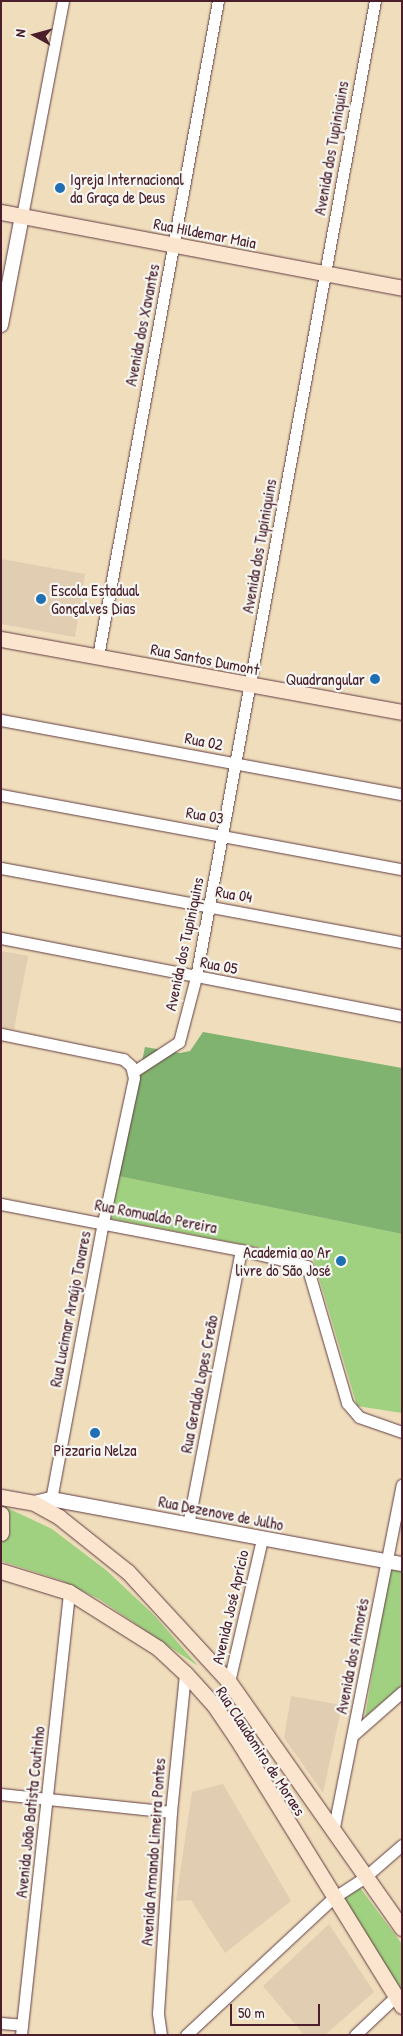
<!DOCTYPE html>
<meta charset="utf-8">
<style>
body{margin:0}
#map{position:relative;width:403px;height:2036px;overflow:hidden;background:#efddbc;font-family:"Patrick Hand",sans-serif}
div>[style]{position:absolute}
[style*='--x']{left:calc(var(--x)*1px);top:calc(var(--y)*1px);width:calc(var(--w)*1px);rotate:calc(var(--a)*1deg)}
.built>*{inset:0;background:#e1cdb1}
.green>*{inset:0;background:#a0d181}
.forest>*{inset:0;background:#80b36f}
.roads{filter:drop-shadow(0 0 1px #633c41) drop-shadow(0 0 1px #633c41)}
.minor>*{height:11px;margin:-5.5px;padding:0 5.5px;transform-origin:5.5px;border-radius:5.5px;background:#fff}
.tertiary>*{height:14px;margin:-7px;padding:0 7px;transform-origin:7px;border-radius:7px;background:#fff}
.secondary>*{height:15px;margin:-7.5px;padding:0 7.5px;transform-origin:7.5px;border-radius:7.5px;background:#fce5cf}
.dots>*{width:14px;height:14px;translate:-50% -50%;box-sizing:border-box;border:2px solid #f6f6f2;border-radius:50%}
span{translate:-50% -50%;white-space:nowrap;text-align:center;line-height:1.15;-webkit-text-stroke:4.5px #f6f6f2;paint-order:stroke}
.street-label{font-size:16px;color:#4a1f2b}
.poi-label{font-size:16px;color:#4a1f2b}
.left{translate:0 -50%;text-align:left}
.right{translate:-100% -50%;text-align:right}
.frame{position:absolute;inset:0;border:2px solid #4a1f2b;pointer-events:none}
.north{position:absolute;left:10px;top:10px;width:50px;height:50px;-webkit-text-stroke:4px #f6f6f2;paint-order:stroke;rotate:277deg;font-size:14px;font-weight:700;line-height:20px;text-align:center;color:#4a1f2b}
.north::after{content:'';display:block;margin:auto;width:18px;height:22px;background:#4a1f2b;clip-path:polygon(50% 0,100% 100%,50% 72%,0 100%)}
.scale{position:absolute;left:230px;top:2004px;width:90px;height:22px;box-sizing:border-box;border:2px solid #4a1f2b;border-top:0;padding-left:6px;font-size:15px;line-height:18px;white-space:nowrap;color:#4a1f2b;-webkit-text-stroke:4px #f6f6f2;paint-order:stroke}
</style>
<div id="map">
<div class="built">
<i style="clip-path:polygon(1px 559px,85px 574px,75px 637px,1px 624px)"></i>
<i style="clip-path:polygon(1px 951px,28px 956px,14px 1029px,1px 1027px)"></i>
<i style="clip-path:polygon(291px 1696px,342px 1705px,323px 1793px,284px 1738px)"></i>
<i style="clip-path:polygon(223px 1784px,291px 1901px,225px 1953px,191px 1900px,176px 1901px,192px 1792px)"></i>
<i style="clip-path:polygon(329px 1924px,374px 1992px,325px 2035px,304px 2035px,263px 1986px)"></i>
</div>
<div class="green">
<i style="clip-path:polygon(118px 1176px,402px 1234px,402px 1413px,357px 1406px,313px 1258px,112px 1219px,109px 1213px)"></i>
<i style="clip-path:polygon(1px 1505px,52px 1529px,106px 1570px,155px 1616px,198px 1666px,99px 1599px,60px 1580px,1px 1561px)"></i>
<i style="clip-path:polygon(394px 1570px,402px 1571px,402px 1685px,365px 1717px,389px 1572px)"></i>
<i style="clip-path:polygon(358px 1885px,402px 1944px,402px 1994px,342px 1896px)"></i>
</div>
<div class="forest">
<i style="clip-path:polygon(203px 1032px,402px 1068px,402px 1234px,118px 1176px,145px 1047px,180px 1053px,190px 1051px)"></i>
</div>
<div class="roads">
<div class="minor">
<i style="--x:22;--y:216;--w:219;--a:-79.2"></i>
<i style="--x:98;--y:656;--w:666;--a:-79.62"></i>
<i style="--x:1;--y:720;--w:408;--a:10.5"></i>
<i style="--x:1;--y:795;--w:408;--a:10.5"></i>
<i style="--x:1;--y:868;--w:408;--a:10.5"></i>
<i style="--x:1;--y:938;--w:409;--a:11"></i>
<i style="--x:1;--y:1034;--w:125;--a:11.6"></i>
<i style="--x:123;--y:1059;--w:11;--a:41"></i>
<i style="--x:131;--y:1066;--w:12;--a:76"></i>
<i style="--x:134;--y:1078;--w:147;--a:102.1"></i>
<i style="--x:103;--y:1222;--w:282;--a:100.6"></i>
<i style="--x:133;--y:1072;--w:55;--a:-33.1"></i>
<i style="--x:179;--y:1042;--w:67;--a:-75.3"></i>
<i style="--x:196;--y:977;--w:992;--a:-79.61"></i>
<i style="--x:1;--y:1204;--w:244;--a:10.9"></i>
<i style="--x:241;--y:1250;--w:68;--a:13.6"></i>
<i style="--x:307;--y:1266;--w:143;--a:73.7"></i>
<i style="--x:347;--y:1403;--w:18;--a:49"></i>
<i style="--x:359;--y:1417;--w:46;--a:19.2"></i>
<i style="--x:188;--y:1525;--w:280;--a:-79.1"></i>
<i style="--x:229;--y:1682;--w:147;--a:-77"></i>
<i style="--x:353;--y:1735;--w:65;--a:-41.3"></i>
<i style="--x:1;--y:1794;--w:171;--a:6"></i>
<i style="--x:333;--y:1832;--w:354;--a:-78.8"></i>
<i style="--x:1;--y:2023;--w:21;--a:5"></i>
<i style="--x:21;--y:2035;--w:446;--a:-83.8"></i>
<i style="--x:161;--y:2035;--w:22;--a:-98"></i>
<i style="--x:158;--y:2013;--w:201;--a:-86.3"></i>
<i style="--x:171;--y:1812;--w:140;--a:-84.2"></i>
<i style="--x:186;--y:2035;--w:201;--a:-43"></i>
<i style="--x:333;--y:1898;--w:38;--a:-33"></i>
<i style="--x:365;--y:1877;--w:49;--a:-40.9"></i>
<i style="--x:355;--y:2035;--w:55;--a:-43.5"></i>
</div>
<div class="tertiary">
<i style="--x:1;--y:325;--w:111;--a:-79.1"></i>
<i style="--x:34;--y:1503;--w:17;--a:-13"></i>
<i style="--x:51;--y:1499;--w:357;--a:10.5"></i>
</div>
<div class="secondary">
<i style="--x:1;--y:212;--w:408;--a:10.7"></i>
<i style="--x:1;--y:639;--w:408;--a:10.3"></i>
<i style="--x:1;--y:1497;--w:34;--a:10"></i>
<i style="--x:34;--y:1503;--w:29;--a:29"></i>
<i style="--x:59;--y:1517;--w:88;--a:38.6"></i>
<i style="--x:128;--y:1572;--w:149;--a:47.4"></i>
<i style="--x:229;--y:1682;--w:301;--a:54.9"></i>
<i style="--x:1;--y:1514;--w:19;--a:90"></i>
<i style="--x:1;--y:1571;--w:71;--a:17.2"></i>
<i style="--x:69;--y:1592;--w:105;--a:32.2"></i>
<i style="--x:158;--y:1648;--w:37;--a:43"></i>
<i style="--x:185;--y:1673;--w:43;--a:47.8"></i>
<i style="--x:214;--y:1705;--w:41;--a:55.9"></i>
<i style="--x:237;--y:1739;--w:314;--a:58.3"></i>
</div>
</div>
<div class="dots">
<i style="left:60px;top:188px;background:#1f6fb2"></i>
<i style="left:41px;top:599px;background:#1f6fb2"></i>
<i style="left:375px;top:679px;background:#1f6fb2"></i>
<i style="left:341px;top:1261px;background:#1f6fb2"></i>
<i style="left:95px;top:1433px;background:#1f6fb2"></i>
</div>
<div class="street-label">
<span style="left:331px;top:148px;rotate:-80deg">Avenida dos Tupiniquins</span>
<span style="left:205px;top:233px;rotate:11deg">Rua Hildemar Maia</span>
<span style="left:142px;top:325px;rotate:-79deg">Avenida dos Xavantes</span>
<span style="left:259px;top:546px;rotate:-80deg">Avenida dos Tupiniquins</span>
<span style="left:205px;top:659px;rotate:11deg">Rua Santos Dumont</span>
<span style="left:204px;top:741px;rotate:11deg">Rua 02</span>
<span style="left:205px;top:815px;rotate:10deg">Rua 03</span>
<span style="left:234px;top:894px;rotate:10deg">Rua 04</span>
<span style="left:184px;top:944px;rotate:-78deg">Avenida dos Tupiniquins</span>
<span style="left:219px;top:965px;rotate:11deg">Rua 05</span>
<span style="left:156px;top:1216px;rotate:11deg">Rua Romualdo Pereira</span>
<span style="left:70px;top:1309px;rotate:-79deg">Rua Lucimar Araújo Tavares</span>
<span style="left:199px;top:1384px;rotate:-79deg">Rua Geraldo Lopes Creão</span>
<span style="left:221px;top:1513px;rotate:11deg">Rua Dezenove de Julho</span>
<span style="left:230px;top:1607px;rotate:-77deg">Avenida José Aprício</span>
<span style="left:352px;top:1656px;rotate:-79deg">Avenida dos Aimorés</span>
<span style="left:261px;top:1751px;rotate:57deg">Rua Claudomiro de Moraes</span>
<span style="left:30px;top:1812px;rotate:-84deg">Avenida João Batista Coutinho</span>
<span style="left:153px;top:1852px;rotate:-86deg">Avenida Armando Limeira Pontes</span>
</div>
<div class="poi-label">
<span class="left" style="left:70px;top:188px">Igreja Internacional<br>da Graça de Deus</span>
<span class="left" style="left:51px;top:599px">Escola Estadual<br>Gonçalves Dias</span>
<span class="right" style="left:365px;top:679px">Quadrangular</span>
<span class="right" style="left:331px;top:1261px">Academia ao Ar<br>livre do São José</span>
<span style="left:95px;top:1450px">Pizzaria Nelza</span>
</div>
<div class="frame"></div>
<div class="north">N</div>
<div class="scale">50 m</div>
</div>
